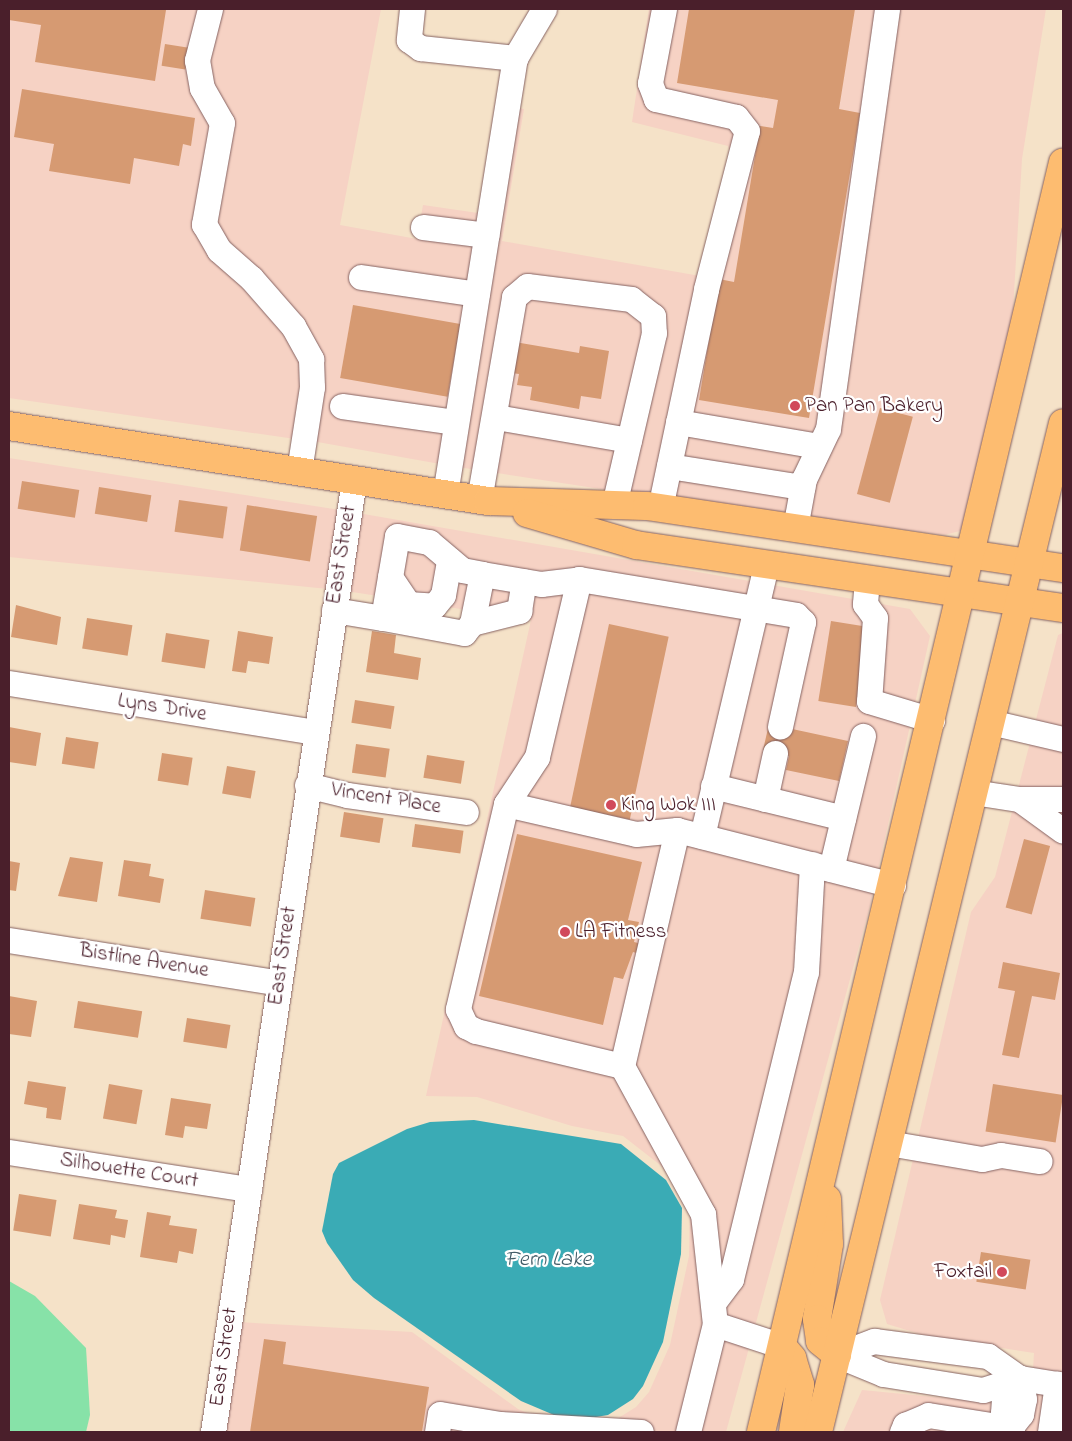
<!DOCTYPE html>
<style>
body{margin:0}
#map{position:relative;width:1072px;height:1441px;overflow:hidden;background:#f5e2c8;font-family:"Indie Flower",sans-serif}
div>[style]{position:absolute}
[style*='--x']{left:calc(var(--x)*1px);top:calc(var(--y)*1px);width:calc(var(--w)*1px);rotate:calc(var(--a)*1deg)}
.built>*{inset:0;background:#f6d2c4}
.green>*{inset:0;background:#87e2a8}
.water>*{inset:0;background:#3aabb5}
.building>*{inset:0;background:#d69a72;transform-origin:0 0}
.roads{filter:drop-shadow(0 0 1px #866362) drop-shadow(0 0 1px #866362)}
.minor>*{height:25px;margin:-12.5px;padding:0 12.5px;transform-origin:12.5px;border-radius:12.5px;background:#fff}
.major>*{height:28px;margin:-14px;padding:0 14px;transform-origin:14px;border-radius:14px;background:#fdbc70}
.dots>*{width:14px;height:14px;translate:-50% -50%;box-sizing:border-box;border:2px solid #fff;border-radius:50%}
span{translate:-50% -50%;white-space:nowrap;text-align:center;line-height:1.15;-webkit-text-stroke:4.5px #fff;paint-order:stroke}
.poi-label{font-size:21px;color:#4a1f2b}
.left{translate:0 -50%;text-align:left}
.right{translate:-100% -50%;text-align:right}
.street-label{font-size:21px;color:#4a1f2b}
.water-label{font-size:22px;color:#435e69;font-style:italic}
.frame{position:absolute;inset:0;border:10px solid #4a1f2b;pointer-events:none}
</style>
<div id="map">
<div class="built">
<i style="clip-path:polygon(9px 9px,201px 9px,212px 125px,196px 222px,286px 333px,302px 362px,295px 439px,9px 398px)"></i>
<i style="clip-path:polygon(219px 9px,381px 9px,340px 225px,417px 239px,423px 205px,478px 213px,440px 464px,312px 441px,321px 388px,213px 222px,206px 60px)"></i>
<i style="clip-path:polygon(649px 9px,655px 9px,641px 81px,731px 127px,737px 134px,733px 159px,728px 146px,632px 122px)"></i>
<i style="clip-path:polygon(673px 9px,1046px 9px,1022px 159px,1010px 360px,964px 530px,944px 535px,671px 499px,755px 133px,662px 91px,659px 82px)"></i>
<i style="clip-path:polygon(516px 108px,524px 109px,502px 241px,700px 276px,653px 497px,458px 467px)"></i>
<i style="clip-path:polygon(9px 458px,340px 510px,328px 589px,9px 557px)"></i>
<i style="clip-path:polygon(358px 513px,910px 609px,930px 636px,869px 910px,726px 1432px,222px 1432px,238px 1322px,412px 1332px,518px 1409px,553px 1424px,612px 1422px,636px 1407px,649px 1392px,670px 1345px,689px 1256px,690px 1208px,673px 1175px,623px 1136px,572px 1126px,477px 1097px,426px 1096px,531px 620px,346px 591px)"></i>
<i style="clip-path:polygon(1063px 633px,1063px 1375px,1033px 1370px,1034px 1353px,930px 1337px,887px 1324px,880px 1300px,971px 912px,995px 877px,1058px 635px)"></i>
<i style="clip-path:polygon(862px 1390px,1029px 1406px,1031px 1390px,1063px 1395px,1063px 1432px,843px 1432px)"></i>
</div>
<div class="green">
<i style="clip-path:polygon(9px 1281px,35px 1296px,86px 1348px,90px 1415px,86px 1432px,9px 1432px)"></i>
</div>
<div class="water">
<i style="clip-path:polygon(474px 1120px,621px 1144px,666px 1180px,682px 1208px,681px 1254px,663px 1342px,643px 1386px,633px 1399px,608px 1415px,584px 1419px,554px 1415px,521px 1401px,374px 1298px,353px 1280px,327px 1243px,322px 1231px,333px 1174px,339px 1163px,407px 1129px,430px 1122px)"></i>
</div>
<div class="building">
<i style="clip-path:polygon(9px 9px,166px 10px,155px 81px,35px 62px,41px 25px,9px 20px)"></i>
<i style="clip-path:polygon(689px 9px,855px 9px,839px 109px,860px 113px,809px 418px,699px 400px,719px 279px,734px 282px,760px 126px,773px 128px,778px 100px,677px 83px)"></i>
<i style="left:165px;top:44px;width:24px;height:22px;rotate:9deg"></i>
<i style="clip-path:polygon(22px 89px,195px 118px,191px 146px,183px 144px,179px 166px,134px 158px,130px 184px,49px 171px,54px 144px,14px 137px)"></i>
<i style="left:353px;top:305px;width:109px;height:74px;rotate:10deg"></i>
<i style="clip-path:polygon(509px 341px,579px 353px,580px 346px,609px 351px,601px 399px,581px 396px,579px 409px,530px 400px,532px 387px,517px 385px,519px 374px,504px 372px)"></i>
<i style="left:880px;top:408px;width:34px;height:89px;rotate:15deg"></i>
<i style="left:22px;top:481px;width:58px;height:28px;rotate:9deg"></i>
<i style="left:99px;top:487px;width:53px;height:27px;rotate:9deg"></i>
<i style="left:179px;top:500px;width:49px;height:32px;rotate:8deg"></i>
<i style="left:247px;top:505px;width:71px;height:46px;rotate:9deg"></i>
<i style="clip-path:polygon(16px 605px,61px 617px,57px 645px,11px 637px)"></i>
<i style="left:87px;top:618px;width:46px;height:31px;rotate:9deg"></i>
<i style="left:831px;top:621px;width:38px;height:81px;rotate:9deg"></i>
<i style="left:609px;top:624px;width:61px;height:187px;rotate:12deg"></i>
<i style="clip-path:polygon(238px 631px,273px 637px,269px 664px,248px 661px,246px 673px,232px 671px)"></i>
<i style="clip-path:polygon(372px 631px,396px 635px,394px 653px,421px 658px,418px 680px,366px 672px)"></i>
<i style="left:166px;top:633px;width:44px;height:29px;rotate:9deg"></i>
<i style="left:355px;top:700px;width:40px;height:23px;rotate:9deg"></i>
<i style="clip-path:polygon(769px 724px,848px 741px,839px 781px,786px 770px,789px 756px,763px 750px)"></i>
<i style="clip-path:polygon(9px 727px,41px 733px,36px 766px,9px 762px)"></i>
<i style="left:66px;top:737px;width:33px;height:27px;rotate:9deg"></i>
<i style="left:356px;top:744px;width:34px;height:29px;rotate:8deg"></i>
<i style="left:162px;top:753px;width:31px;height:28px;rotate:9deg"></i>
<i style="left:427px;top:755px;width:38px;height:23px;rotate:9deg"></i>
<i style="left:227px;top:766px;width:29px;height:28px;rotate:10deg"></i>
<i style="left:344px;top:812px;width:40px;height:25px;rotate:9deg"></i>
<i style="left:415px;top:824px;width:49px;height:23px;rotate:8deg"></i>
<i style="clip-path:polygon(517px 834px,642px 862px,628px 920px,639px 922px,634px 942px,642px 944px,640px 954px,633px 952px,623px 979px,614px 977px,603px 1025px,479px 996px)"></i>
<i style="left:1024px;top:839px;width:27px;height:71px;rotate:15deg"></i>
<i style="clip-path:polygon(70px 857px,103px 862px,97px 902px,58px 896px)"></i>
<i style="clip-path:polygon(124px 860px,151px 864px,149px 876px,164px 879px,160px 903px,118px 896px)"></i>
<i style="clip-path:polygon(9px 861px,20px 863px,16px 891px,9px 890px)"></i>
<i style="left:205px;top:890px;width:51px;height:29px;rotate:9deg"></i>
<i style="clip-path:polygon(1003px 962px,1060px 973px,1055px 1000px,1032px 996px,1019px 1058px,1002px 1055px,1015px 991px,998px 988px)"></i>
<i style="clip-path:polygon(9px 996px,37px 1001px,31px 1037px,9px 1034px)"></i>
<i style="left:78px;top:1001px;width:65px;height:27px;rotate:9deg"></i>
<i style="left:187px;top:1018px;width:44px;height:24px;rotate:9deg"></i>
<i style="clip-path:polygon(28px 1081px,66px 1087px,61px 1120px,46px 1118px,47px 1108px,24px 1104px)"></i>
<i style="left:109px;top:1084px;width:34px;height:35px;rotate:10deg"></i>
<i style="left:993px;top:1084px;width:71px;height:48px;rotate:9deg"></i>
<i style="clip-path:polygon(171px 1098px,211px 1104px,207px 1129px,185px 1126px,183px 1138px,165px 1135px)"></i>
<i style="left:19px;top:1194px;width:38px;height:37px;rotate:9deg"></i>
<i style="clip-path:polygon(79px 1204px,117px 1210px,115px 1218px,128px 1220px,125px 1238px,111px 1235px,110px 1245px,73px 1239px)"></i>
<i style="clip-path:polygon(147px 1212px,171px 1216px,169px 1225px,197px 1229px,193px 1254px,179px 1251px,177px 1263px,140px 1257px)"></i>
<i style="left:981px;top:1252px;width:50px;height:30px;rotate:9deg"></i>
<i style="clip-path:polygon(264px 1339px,286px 1342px,283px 1364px,429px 1387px,422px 1432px,250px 1432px)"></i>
</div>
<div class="roads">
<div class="minor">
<i style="--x:210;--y:9;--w:53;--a:104.3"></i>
<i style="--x:197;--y:60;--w:28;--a:80"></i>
<i style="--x:202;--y:88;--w:40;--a:60.3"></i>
<i style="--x:222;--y:123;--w:103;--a:100.1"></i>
<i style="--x:204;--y:224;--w:30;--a:60"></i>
<i style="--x:219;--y:250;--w:43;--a:41.2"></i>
<i style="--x:251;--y:278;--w:64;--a:48.8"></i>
<i style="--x:293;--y:326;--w:38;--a:61"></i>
<i style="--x:311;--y:359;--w:28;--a:88"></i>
<i style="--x:312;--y:387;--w:85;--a:98.8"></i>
<i style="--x:412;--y:9;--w:31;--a:96"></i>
<i style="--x:409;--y:40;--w:14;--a:36"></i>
<i style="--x:420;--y:48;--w:96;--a:6"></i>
<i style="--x:423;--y:227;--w:64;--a:7.2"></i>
<i style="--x:361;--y:277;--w:117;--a:8.3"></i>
<i style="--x:342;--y:406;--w:115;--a:8"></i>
<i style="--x:496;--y:417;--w:135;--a:9.8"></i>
<i style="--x:678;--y:422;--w:143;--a:9.7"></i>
<i style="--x:669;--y:466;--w:135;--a:9"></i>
<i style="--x:445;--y:494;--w:442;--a:-80.9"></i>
<i style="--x:515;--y:58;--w:57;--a:-59.4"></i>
<i style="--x:479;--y:500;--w:206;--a:-80.2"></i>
<i style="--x:514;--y:297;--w:17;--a:-40"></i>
<i style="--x:527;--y:286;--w:105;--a:7.1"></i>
<i style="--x:631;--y:299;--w:28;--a:38"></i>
<i style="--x:653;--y:316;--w:17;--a:87"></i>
<i style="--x:654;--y:333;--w:177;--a:103.1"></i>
<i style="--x:660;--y:508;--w:224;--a:-78.1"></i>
<i style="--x:706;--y:289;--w:163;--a:-75.5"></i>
<i style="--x:747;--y:131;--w:18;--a:-128"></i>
<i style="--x:736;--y:117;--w:82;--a:-167.3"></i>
<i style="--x:656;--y:99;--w:17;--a:-111"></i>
<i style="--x:650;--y:83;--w:75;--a:-79.3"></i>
<i style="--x:795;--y:528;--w:50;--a:-79.6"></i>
<i style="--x:804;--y:479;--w:55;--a:-64.4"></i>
<i style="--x:828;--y:429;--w:424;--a:-82"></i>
<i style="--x:482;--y:574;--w:50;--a:101.5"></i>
<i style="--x:472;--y:623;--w:13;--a:129"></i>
<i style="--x:464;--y:633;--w:82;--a:-169.5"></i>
<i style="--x:383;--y:618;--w:83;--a:-80.3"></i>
<i style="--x:397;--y:536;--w:33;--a:11"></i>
<i style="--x:429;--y:542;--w:43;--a:40.3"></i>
<i style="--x:462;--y:570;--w:20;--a:11"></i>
<i style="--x:482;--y:574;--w:60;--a:9.6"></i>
<i style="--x:541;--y:584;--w:38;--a:-7"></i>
<i style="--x:579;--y:579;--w:220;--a:9.4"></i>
<i style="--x:796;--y:615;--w:10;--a:45"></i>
<i style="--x:803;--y:622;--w:107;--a:102.4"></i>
<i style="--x:390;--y:577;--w:32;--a:56"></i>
<i style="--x:408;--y:604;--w:26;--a:4"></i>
<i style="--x:434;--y:606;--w:14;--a:-51"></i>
<i style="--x:443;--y:595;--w:36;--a:-80"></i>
<i style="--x:579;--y:579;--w:183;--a:103.3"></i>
<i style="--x:537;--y:757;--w:56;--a:123.4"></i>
<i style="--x:506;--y:804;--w:211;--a:103.2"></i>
<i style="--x:458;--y:1009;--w:19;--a:65"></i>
<i style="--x:466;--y:1026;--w:11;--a:27"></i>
<i style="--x:476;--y:1031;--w:150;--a:13.5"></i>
<i style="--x:867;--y:580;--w:24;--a:95"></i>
<i style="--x:865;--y:604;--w:17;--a:54"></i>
<i style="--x:875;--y:618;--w:83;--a:94.1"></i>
<i style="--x:869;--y:701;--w:66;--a:16.8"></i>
<i style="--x:334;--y:610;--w:50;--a:9.3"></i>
<i style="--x:472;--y:623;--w:49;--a:-14.3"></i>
<i style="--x:519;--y:611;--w:30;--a:-81"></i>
<i style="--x:9;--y:683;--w:311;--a:9.1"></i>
<i style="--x:990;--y:722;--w:75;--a:13.1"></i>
<i style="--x:307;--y:785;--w:41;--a:14"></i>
<i style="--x:347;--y:795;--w:120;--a:8.1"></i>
<i style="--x:713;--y:786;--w:134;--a:13.8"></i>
<i style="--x:973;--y:792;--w:47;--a:8.7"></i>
<i style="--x:1019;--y:799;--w:44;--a:0"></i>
<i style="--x:765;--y:799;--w:47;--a:-77.7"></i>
<i style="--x:1019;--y:799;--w:54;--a:36"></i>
<i style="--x:506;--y:804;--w:133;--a:13"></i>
<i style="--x:636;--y:834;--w:41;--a:-5.6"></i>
<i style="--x:677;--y:830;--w:223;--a:14.3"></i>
<i style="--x:677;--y:830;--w:242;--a:103.1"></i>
<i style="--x:622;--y:1066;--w:169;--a:61.3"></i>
<i style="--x:703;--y:1214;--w:111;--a:83.8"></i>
<i style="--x:702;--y:836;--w:278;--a:-76.7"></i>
<i style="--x:831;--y:869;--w:137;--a:-76.5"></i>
<i style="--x:9;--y:940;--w:273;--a:9"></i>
<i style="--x:888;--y:1143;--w:95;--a:9.7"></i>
<i style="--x:982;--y:1159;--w:19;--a:-12"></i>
<i style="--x:1001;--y:1155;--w:39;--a:9"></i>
<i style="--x:9;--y:1152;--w:243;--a:8.8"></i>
<i style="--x:713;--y:1303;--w:30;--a:-53"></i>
<i style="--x:731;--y:1279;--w:316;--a:-76.3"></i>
<i style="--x:806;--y:972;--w:108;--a:-86.8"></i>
<i style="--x:837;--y:1355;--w:50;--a:22.4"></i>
<i style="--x:883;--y:1374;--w:101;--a:9.1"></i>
<i style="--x:983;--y:1390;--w:39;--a:-18"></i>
<i style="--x:1020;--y:1378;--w:44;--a:9.2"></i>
<i style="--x:837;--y:1355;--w:40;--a:-21"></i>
<i style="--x:874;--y:1341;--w:115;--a:7.5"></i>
<i style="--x:988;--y:1356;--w:39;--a:35"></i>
<i style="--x:1010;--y:1428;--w:18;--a:-52"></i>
<i style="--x:1021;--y:1414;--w:15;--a:-79"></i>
<i style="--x:1024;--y:1399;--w:21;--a:-101"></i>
<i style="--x:213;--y:1432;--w:962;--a:-81.58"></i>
<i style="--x:437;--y:1432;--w:18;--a:-81"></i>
<i style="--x:440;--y:1414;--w:61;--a:9.5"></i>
<i style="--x:500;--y:1424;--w:141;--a:3.2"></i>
<i style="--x:688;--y:1432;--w:111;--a:-76"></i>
<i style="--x:715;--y:1324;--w:71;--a:18.2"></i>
<i style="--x:902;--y:1432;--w:8;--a:-67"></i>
<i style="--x:905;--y:1425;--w:25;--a:-23"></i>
<i style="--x:928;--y:1415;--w:83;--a:9"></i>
<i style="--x:1012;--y:1432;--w:21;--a:-115"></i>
<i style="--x:1003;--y:1413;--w:16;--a:-86"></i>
<i style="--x:1004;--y:1397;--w:25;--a:-50"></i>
<i style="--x:1050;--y:1432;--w:49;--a:-81.7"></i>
</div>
<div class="major">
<i style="--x:9;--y:426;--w:485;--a:8.9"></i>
<i style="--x:488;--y:501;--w:159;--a:1.8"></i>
<i style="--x:647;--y:506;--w:421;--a:8.5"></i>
<i style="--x:527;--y:513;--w:114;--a:16.4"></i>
<i style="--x:636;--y:545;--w:432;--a:8.4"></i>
<i style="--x:827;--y:1199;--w:45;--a:87.5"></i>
<i style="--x:829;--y:1244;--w:76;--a:99.1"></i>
<i style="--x:817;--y:1319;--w:22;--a:82"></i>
<i style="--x:820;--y:1341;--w:22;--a:39"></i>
<i style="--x:782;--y:1346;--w:16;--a:50"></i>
<i style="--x:792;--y:1358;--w:28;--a:73"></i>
<i style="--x:800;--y:1385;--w:48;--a:98.5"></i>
<i style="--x:761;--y:1432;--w:1305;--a:-76.62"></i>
<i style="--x:818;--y:1432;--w:1038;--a:-76.35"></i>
</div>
</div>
<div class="dots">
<i style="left:795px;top:406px;background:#d1495b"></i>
<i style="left:611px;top:805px;background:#d1495b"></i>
<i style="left:565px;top:932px;background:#d1495b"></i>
<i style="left:1002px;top:1272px;background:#d1495b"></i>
</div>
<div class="poi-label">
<span class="left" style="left:805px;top:406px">Pan Pan Bakery</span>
<span class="left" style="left:621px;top:805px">King Wok III</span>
<span class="left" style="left:575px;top:932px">LA Fitness</span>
<span class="right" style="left:992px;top:1272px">Foxtail</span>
</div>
<div class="street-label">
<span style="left:342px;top:555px;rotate:-81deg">East Street</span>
<span style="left:162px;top:708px;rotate:9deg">Lyns Drive</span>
<span style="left:386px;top:799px;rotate:9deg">Vincent Place</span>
<span style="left:283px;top:956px;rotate:-82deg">East Street</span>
<span style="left:144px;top:961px;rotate:9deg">Bistline Avenue</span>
<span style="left:129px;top:1171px;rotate:9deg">Silhouette Court</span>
<span style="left:224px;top:1357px;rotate:-82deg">East Street</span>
</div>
<div class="water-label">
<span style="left:548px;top:1261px">Fern Lake</span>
</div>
<div class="frame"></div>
</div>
